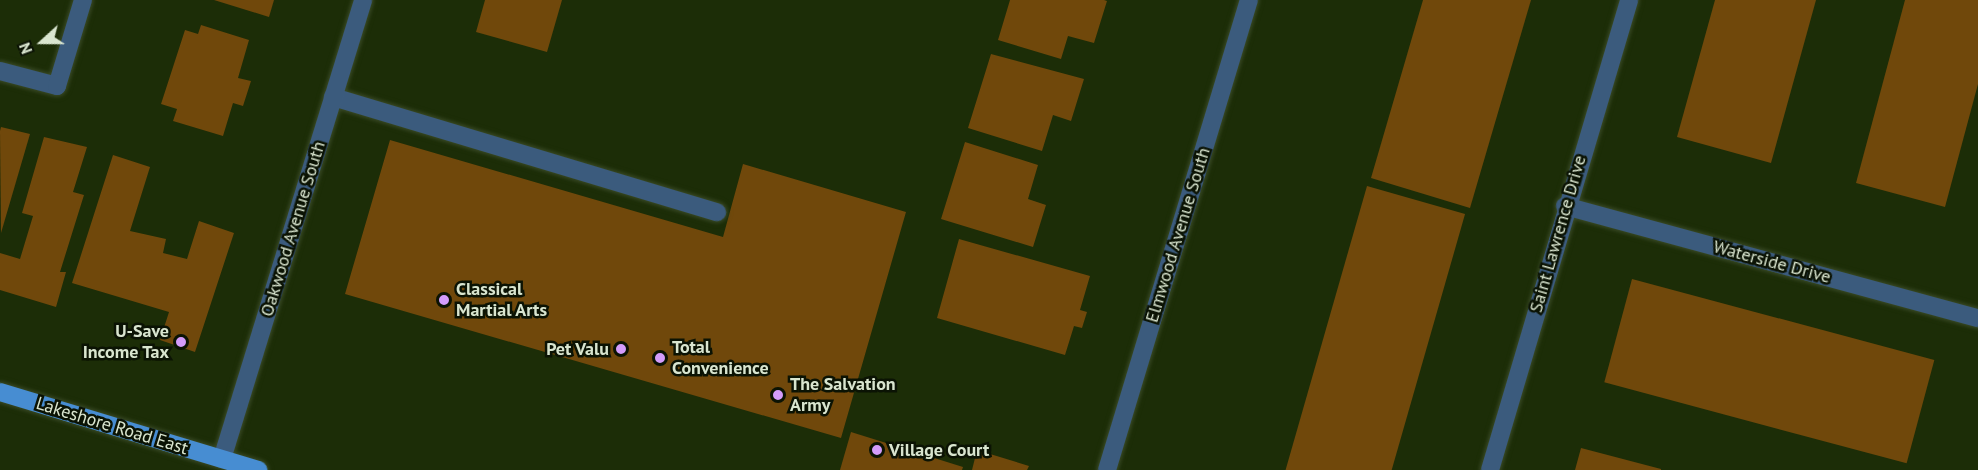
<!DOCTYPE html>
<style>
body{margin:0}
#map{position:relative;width:1978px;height:470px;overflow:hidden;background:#1c2d07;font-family:"PT Sans",sans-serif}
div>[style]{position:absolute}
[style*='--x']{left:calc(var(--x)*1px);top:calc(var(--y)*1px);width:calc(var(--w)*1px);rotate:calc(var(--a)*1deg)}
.building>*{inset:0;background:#70480b;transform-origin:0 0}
.roads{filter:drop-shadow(0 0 2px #3a4a27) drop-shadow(0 0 2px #3a4a27)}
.lane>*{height:18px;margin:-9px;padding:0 9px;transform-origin:9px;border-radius:9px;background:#3b5b7d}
.street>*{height:18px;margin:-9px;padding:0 9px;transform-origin:9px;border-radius:9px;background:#3b5b7d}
.primary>*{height:18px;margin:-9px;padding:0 9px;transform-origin:9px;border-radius:9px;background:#478dd2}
.dots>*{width:16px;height:16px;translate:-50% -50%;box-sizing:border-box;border:3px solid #0b1304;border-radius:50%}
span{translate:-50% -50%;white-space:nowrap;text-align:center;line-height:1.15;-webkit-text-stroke:5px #0b1304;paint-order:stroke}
.street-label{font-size:18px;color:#d9e5cf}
.poi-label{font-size:18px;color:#d9e5cf;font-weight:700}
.left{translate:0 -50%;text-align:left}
.right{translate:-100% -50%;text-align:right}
.north{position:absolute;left:12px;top:12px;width:60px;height:60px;-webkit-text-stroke:4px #0b1304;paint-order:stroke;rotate:249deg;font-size:16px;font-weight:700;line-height:24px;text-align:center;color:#d9e5cf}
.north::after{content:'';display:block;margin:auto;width:21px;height:27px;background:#d9e5cf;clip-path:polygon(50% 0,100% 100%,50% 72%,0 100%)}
</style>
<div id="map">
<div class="building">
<i style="clip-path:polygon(214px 0,274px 0,269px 17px)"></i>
<i style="clip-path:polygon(485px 0,562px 0,547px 52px,476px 32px)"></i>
<i style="clip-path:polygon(1010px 0,1104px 0,1107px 1px,1094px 43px,1068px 36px,1061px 59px,998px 40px)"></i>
<i style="clip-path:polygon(1423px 0,1531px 0,1470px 208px,1371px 178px)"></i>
<i style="clip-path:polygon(1715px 0,1816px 0,1771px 163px,1677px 137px)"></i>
<i style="clip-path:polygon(1905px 0,1978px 0,1978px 84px,1945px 207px,1856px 183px)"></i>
<i style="clip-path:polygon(201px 25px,249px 40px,238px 78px,251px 81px,243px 106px,233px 103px,223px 136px,173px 121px,177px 109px,161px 104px,185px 30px,198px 34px)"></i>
<i style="clip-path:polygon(991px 54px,1084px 79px,1071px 121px,1053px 115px,1042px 151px,968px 128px)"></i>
<i style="clip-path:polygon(1px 127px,30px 134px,1px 233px,0 131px)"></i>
<i style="clip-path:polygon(44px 137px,87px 147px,73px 192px,84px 195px,60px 272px,66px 272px,56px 307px,0 290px,0 253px,20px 259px,33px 216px,22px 213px)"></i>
<i style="clip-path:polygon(390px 140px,723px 237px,743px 164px,906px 212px,841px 438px,345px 294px)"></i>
<i style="clip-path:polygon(965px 142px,1038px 165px,1028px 199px,1046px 205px,1033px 247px,941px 219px)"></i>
<i style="clip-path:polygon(113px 155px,150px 167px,130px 231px,166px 239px,163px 253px,187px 259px,199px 221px,234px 233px,195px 352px,160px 340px,169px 312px,72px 283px)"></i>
<i style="left:1367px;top:186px;width:102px;height:296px;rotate:16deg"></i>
<i style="clip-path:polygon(959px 239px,1090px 276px,1080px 310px,1087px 312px,1082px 328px,1074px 326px,1065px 355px,937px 318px)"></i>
<i style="left:1632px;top:279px;width:313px;height:107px;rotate:15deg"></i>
<i style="clip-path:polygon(851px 432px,963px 467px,962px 470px,840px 470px)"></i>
<i style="clip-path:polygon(1581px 448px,1661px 469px,1661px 470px,1575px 470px)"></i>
<i style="clip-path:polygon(977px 450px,1029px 466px,1027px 470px,972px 470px)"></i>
</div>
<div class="roads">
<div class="lane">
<i style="--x:0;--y:71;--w:59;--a:14.7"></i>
<i style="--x:57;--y:86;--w:90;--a:-73.2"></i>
<i style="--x:333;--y:97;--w:401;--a:16.7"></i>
</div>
<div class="street">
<i style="--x:1565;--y:206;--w:428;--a:15.2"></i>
<i style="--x:222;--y:459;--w:480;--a:-72.9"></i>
<i style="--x:1107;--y:470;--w:491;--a:-73.2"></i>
<i style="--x:1490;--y:470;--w:490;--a:-73.5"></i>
</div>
<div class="primary">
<i style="--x:0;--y:392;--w:270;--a:16.8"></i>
</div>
</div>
<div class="dots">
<i style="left:444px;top:300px;background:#d49cfb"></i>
<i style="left:181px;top:342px;background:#d49cfb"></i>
<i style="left:621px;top:349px;background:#d49cfb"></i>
<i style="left:660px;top:358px;background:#d49cfb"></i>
<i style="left:778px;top:395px;background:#d49cfb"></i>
<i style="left:877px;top:450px;background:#d49cfb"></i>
</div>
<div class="street-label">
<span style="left:293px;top:229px;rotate:-73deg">Oakwood Avenue South</span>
<span style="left:1558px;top:234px;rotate:-74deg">Saint Lawrence Drive</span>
<span style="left:1178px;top:235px;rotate:-73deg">Elmwood Avenue South</span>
<span style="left:1772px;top:262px;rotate:15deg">Waterside Drive</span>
<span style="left:112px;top:426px;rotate:17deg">Lakeshore Road East</span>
</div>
<div class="poi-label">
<span class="left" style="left:456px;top:300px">Classical<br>Martial Arts</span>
<span class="right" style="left:169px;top:342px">U-Save<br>Income Tax</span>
<span class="left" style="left:672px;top:358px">Total<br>Convenience</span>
<span class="right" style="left:609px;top:349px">Pet Valu</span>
<span class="left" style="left:790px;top:395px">The Salvation<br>Army</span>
<span class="left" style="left:889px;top:450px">Village Court</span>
</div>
<div class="north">N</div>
</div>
